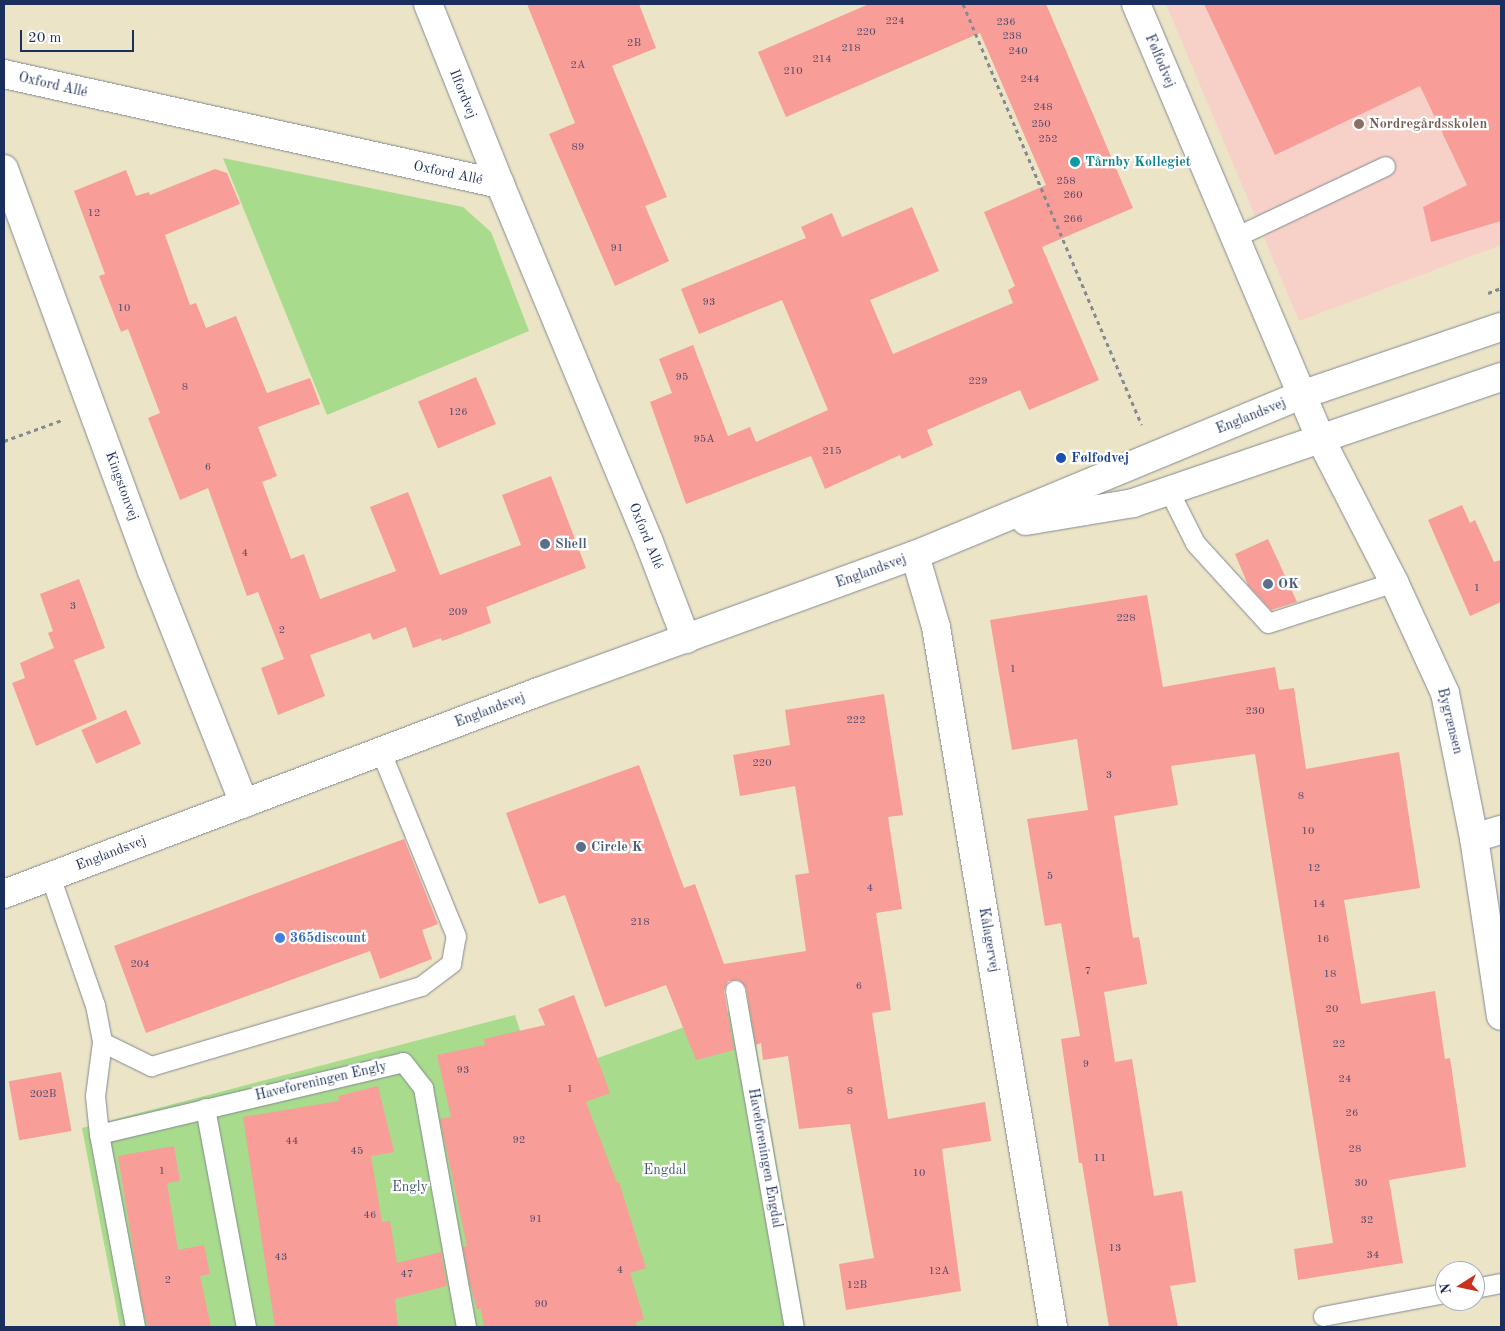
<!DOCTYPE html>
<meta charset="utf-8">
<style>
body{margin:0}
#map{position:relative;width:1505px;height:1331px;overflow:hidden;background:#ece4c6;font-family:"Old Standard TT",serif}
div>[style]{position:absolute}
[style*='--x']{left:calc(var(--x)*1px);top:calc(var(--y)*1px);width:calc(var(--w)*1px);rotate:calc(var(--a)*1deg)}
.built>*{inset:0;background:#f7d1c7}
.green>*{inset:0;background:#a8dc8c}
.building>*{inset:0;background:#f89d97;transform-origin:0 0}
.path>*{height:3px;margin-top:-1.5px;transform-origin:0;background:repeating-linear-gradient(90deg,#848a92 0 4px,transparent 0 8px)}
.roads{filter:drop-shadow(0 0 1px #848a92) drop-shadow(0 0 1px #848a92)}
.service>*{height:19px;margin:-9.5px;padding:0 9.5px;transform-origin:9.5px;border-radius:9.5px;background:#fff}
.minor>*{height:28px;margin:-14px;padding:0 14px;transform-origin:14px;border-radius:14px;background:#fff}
.tertiary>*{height:28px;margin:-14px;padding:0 14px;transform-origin:14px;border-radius:14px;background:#fff}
.dots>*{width:14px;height:14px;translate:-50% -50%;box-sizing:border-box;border:2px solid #fff;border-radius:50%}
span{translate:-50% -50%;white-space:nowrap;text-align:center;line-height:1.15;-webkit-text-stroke:4.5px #fff;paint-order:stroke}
.number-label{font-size:11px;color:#524a6c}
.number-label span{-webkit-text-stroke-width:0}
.street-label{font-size:14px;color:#1b2f5e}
.education-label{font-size:14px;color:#785e54;font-weight:700}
.left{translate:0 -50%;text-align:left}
.culture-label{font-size:14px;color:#0d838f;font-weight:700}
.transit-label{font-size:14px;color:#164399;font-weight:700}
.service-label{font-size:14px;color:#4e5e75;font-weight:700}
.shop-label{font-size:14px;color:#366cbe;font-weight:700}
.park-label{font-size:14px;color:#3e5a6a}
.frame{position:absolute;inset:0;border:5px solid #1b2f5e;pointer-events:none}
.north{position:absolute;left:1435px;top:1261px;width:50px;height:50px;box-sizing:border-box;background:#fff;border:1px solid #a4acbf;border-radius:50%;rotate:260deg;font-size:14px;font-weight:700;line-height:20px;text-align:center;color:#1b2f5e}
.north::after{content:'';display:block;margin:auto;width:18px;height:22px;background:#c8321e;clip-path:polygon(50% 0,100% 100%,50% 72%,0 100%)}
.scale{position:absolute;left:20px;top:30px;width:114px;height:22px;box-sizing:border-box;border:2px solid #1b2f5e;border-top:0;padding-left:6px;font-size:15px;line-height:18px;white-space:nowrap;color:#1b2f5e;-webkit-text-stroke:4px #fff;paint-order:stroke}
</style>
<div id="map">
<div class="built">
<i style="clip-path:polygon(1166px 4px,1501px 4px,1501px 245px,1299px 321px)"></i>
</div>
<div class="green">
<i style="clip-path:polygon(223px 158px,463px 207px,491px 232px,529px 331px,327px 415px)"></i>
<i style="clip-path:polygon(749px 1004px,805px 1327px,120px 1327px,82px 1128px,515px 1015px,536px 1080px)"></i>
</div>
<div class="building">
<i style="clip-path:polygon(527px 4px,639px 4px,656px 48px,612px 66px,667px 197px,645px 206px,669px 261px,615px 286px,549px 134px,575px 123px)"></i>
<i style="clip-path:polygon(869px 4px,1046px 4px,1133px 208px,1042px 247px,1099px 380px,1029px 410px,1020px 390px,927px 430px,933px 445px,902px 459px,900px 455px,825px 489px,811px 456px,686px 504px,650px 402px,672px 393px,659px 359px,693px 345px,728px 436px,750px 427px,756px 442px,828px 410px,782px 300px,699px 334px,681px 289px,806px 238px,801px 227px,832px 213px,842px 237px,912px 207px,939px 271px,870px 300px,893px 354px,1013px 303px,1008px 290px,1015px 286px,984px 212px,1046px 185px,980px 33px,786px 117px,758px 52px)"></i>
<i style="clip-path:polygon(1204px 4px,1501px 4px,1501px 221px,1431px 242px,1423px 207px,1467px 185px,1420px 86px,1275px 155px)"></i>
<i style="clip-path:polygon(215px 169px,227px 173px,240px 204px,165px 235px,190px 305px,196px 303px,206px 328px,236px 316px,267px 393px,310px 378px,320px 404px,258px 427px,277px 476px,262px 482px,291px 559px,304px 554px,320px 599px,396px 571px,370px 507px,408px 492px,440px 575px,521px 545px,502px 495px,551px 476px,586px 568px,486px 607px,491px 623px,442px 641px,441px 638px,413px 648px,406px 627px,373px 640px,370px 633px,310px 655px,325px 696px,278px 715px,261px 668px,284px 659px,258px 592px,247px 596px,208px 488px,180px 500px,148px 418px,160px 413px,128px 329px,121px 332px,99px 276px,105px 274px,74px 191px,126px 170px,136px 196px,149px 192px,150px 195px)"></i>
<i style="left:476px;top:377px;width:51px;height:63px;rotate:67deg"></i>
<i style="clip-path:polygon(1462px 505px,1470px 523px,1475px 520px,1494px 562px,1501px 560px,1501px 602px,1470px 616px,1428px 520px)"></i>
<i style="clip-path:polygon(1268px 539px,1297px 602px,1271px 610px,1248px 585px,1235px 554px)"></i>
<i style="clip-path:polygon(79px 579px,105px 648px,74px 660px,97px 719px,36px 746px,12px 683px,25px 678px,20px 663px,54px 648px,48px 633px,53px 631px,40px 594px)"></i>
<i style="clip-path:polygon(1147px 595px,1163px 687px,1275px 667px,1279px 690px,1294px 688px,1306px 769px,1399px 752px,1420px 888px,1344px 900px,1361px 1004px,1435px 991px,1445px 1059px,1450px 1058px,1466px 1167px,1389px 1180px,1403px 1263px,1298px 1280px,1294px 1249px,1333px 1243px,1255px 754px,1171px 766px,1178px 805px,1114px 816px,1133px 938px,1139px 937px,1147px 984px,1104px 992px,1115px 1062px,1132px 1059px,1154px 1196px,1182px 1191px,1196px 1282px,1170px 1286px,1178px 1327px,1109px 1327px,1082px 1163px,1079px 1163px,1061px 1039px,1080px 1036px,1061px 923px,1045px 926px,1027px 819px,1088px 810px,1077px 739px,1012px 750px,990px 620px)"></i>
<i style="clip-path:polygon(884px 694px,903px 815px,888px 817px,902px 909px,876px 913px,891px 1010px,872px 1013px,888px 1119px,985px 1102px,991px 1141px,942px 1149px,961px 1291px,846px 1310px,839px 1264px,874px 1258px,850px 1124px,799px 1129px,788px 1056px,763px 1060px,761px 1043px,756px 1045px,746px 988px,739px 980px,728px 981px,724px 991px,734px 1050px,696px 1060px,666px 985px,605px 1007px,565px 895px,539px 904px,506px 813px,639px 765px,684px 888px,695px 884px,724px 964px,806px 951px,795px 875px,809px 873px,795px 786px,740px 796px,733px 755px,790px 745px,785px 710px)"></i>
<i style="left:126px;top:710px;width:37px;height:49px;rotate:66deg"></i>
<i style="clip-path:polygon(404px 839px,438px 924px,422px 930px,432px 959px,380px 979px,370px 951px,146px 1033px,114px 946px)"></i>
<i style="clip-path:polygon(574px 995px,610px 1093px,586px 1102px,617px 1183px,619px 1182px,646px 1268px,630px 1273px,644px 1319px,636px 1322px,637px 1327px,484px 1327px,481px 1309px,477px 1309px,469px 1280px,463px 1247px,467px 1246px,440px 1119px,451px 1117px,437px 1055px,485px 1045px,484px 1039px,545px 1025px,538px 1009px)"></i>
<i style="left:61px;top:1072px;width:60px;height:53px;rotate:80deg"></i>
<i style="clip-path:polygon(378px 1086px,394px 1152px,371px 1156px,382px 1222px,390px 1221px,397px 1263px,441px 1252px,447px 1286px,395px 1299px,398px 1327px,275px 1327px,243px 1117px,339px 1101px,338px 1096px)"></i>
<i style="clip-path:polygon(174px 1146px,180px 1181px,167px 1183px,178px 1250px,204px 1245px,210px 1274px,200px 1276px,211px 1327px,148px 1327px,143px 1310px,118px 1156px)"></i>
</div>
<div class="path">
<i style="--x:963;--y:4;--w:457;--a:67"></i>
<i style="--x:1488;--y:293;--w:14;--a:-21"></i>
<i style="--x:4;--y:441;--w:62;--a:-19.9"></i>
</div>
<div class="roads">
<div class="service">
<i style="--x:1235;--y:237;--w:166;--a:-25.3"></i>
<i style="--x:1169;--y:491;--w:58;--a:63.4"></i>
<i style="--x:1195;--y:543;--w:108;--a:47.6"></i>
<i style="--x:1268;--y:623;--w:133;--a:-18"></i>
<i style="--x:50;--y:876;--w:137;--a:70.8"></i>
<i style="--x:95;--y:1005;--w:38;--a:79"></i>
<i style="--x:102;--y:1042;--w:54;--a:97.4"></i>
<i style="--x:95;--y:1096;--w:38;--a:84"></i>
<i style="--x:99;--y:1134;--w:196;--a:79.4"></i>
<i style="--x:735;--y:990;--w:342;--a:80.1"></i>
<i style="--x:102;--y:1042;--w:55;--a:26.1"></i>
<i style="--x:151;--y:1066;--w:282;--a:-16.5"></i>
<i style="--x:421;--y:986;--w:38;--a:-37"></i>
<i style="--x:451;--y:963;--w:27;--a:-80"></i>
<i style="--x:456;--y:936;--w:199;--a:-112.2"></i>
<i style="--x:205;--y:1108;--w:223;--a:79.4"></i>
<i style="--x:99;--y:1134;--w:312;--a:-13.3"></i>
<i style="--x:403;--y:1062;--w:33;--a:52"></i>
<i style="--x:423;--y:1088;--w:243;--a:79.8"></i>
<i style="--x:1475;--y:1288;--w:26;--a:-11"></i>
<i style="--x:1323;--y:1316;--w:124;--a:-10.7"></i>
</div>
<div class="minor">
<i style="--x:428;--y:4;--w:194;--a:68.2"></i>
<i style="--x:1136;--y:4;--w:474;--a:67"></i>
<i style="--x:1321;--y:440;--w:160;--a:62.8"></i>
<i style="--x:1394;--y:582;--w:122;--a:65.3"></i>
<i style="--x:1445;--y:693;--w:148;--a:78.7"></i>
<i style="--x:1474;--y:838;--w:180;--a:81.4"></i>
<i style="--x:4;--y:74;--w:508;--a:12.5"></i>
<i style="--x:500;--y:184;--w:388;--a:67.4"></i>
<i style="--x:649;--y:542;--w:104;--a:69.1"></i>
<i style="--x:4;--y:169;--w:428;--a:69.8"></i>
<i style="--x:152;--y:571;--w:250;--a:68.4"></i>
<i style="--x:915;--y:555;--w:75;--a:73.7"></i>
<i style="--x:936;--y:627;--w:710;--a:80.51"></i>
<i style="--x:1474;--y:838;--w:28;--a:-17"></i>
</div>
<div class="tertiary">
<i style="--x:1026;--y:521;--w:109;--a:-9.5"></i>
<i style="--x:1133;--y:503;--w:389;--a:-18.9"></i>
<i style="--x:4;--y:894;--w:571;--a:-20.72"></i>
<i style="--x:538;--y:692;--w:401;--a:-20"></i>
<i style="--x:915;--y:555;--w:418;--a:-22.5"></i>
<i style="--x:1301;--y:395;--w:211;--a:-18.8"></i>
</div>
</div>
<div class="dots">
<i style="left:1359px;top:124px;background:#8d6e63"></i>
<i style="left:1075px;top:162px;background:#0f9aa8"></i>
<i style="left:1061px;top:458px;background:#1a4fb4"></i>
<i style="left:545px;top:544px;background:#5c6f8a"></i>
<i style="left:1268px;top:584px;background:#5c6f8a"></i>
<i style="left:581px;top:847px;background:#5c6f8a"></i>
<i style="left:280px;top:938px;background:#3f7fe0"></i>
</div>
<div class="number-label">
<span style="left:895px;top:22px">224</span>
<span style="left:1006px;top:23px">236</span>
<span style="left:866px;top:33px">220</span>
<span style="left:1012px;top:37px">238</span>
<span style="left:634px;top:44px">2B</span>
<span style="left:851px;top:49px">218</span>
<span style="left:1018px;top:52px">240</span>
<span style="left:822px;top:60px">214</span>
<span style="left:578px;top:66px">2A</span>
<span style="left:793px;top:72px">210</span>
<span style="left:1030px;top:80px">244</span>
<span style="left:1043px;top:108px">248</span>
<span style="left:1041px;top:125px">250</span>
<span style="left:1048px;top:140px">252</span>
<span style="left:578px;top:148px">89</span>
<span style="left:1066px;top:182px">258</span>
<span style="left:1073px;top:196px">260</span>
<span style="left:94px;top:214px">12</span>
<span style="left:1073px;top:220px">266</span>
<span style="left:617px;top:249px">91</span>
<span style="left:709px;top:303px">93</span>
<span style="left:124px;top:309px">10</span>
<span style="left:682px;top:378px">95</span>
<span style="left:978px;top:382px">229</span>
<span style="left:185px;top:388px">8</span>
<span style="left:458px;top:413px">126</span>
<span style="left:704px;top:440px">95A</span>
<span style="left:832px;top:452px">215</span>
<span style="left:208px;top:468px">6</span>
<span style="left:245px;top:554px">4</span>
<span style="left:1477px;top:589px">1</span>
<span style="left:73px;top:607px">3</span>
<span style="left:458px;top:613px">209</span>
<span style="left:1126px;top:619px">228</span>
<span style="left:282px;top:631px">2</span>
<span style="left:1013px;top:670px">1</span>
<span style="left:1255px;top:712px">230</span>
<span style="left:856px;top:721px">222</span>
<span style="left:762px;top:764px">220</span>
<span style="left:1109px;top:776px">3</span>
<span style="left:1301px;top:797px">8</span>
<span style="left:1308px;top:832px">10</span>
<span style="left:1314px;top:869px">12</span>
<span style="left:1050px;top:877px">5</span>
<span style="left:870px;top:889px">4</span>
<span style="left:1319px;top:905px">14</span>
<span style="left:640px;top:923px">218</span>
<span style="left:1323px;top:940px">16</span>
<span style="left:140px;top:965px">204</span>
<span style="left:1088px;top:972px">7</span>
<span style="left:1330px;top:975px">18</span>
<span style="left:859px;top:987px">6</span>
<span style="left:1332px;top:1010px">20</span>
<span style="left:1339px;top:1045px">22</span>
<span style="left:1086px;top:1065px">9</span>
<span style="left:463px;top:1071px">93</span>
<span style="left:1345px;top:1080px">24</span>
<span style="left:570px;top:1090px">1</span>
<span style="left:850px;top:1092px">8</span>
<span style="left:43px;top:1095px">202B</span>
<span style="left:1352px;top:1114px">26</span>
<span style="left:519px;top:1141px">92</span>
<span style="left:292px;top:1142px">44</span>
<span style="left:1355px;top:1150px">28</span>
<span style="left:357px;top:1152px">45</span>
<span style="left:1100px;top:1159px">11</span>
<span style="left:162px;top:1172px">1</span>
<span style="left:919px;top:1174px">10</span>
<span style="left:1361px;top:1184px">30</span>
<span style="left:370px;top:1216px">46</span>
<span style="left:536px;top:1220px">91</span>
<span style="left:1367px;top:1221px">32</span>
<span style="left:1115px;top:1249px">13</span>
<span style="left:1373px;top:1256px">34</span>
<span style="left:281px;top:1258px">43</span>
<span style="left:620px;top:1271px">4</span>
<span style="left:939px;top:1272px">12A</span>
<span style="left:407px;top:1275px">47</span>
<span style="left:168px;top:1281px">2</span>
<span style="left:857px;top:1286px">12B</span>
<span style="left:541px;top:1305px">90</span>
</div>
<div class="street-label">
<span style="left:1160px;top:61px;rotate:67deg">Følfodvej</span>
<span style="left:53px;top:85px;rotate:13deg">Oxford Allé</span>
<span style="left:463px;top:94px;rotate:68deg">Ilfordvej</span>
<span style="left:448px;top:173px;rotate:12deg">Oxford Allé</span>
<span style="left:1251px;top:416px;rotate:-22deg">Englandsvej</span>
<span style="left:122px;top:486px;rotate:70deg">Kingstonvej</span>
<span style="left:646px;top:536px;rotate:68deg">Oxford Allé</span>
<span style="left:871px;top:571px;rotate:-20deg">Englandsvej</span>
<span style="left:490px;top:710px;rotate:-21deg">Englandsvej</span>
<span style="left:1450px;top:721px;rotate:76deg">Bygrænsen</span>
<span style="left:111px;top:853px;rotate:-21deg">Englandsvej</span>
<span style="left:989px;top:940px;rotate:80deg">Kålagervej</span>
<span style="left:321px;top:1081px;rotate:-13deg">Haveforeningen Engly</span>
<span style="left:765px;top:1158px;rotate:80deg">Haveforeningen Engdal</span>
</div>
<div class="education-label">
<span class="left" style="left:1369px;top:124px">Nordregårdsskolen</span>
</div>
<div class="culture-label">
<span class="left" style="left:1085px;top:162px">Tårnby Kollegiet</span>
</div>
<div class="transit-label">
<span class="left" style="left:1071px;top:458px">Følfodvej</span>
</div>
<div class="service-label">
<span class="left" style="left:555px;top:544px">Shell</span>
<span class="left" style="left:1278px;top:584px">OK</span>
<span class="left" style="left:591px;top:847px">Circle K</span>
</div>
<div class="shop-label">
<span class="left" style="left:290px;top:938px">365discount</span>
</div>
<div class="park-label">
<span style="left:665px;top:1170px">Engdal</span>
<span style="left:410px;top:1187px">Engly</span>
</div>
<div class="frame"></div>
<div class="north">N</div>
<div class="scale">20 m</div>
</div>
